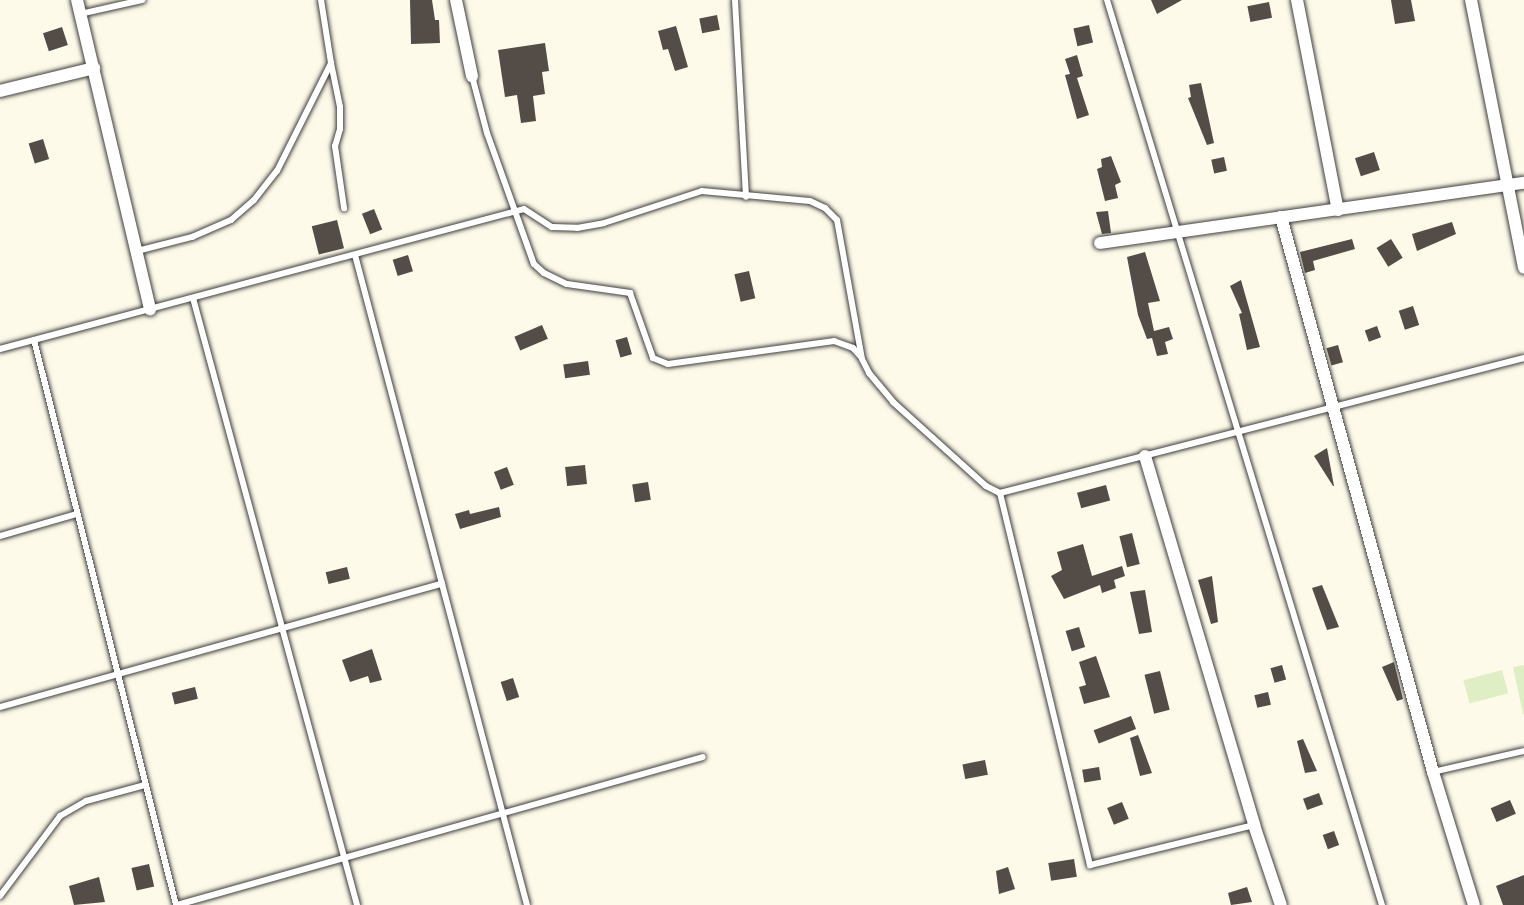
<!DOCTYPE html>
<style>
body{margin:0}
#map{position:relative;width:1524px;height:905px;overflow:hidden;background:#fefae9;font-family:Bitter,serif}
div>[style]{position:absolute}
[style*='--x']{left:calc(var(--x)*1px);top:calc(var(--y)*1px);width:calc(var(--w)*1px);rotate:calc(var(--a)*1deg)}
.pitch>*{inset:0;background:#e0eec6;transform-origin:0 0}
.building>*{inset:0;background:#534c47;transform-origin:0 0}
.roads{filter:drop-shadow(0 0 2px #3e3e3e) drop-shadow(0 0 2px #3e3e3e)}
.service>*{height:6px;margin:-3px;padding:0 3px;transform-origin:3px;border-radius:3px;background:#fff}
.minor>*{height:12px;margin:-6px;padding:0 6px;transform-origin:6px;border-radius:6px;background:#fff}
span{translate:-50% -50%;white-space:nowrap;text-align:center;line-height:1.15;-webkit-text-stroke:7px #fff;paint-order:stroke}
</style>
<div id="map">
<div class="pitch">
<i style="clip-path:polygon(1524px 665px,1524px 714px,1523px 714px,1513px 667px)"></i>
<i style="left:1502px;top:670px;width:24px;height:40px;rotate:75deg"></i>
</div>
<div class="building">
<i style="clip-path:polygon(410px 0,432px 0,435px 20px,439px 20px,440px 43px,411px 44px)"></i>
<i style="clip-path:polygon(1151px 0,1182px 0,1157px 14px)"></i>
<i style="clip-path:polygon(1391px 0,1411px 0,1415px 21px,1395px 24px)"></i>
<i style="left:1269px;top:2px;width:16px;height:22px;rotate:79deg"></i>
<i style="left:717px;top:15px;width:15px;height:18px;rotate:79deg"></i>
<i style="left:1089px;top:25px;width:18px;height:16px;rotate:77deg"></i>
<i style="clip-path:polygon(676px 26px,688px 67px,675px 71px,668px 49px,663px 50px,658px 31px)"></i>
<i style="left:62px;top:27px;width:19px;height:20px;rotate:72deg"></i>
<i style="clip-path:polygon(545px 43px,549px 71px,542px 72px,545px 94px,533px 96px,536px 121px,521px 123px,517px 95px,505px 97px,498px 50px)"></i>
<i style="clip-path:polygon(1077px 55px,1083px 76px,1077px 78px,1089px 115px,1077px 119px,1065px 75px,1070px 74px,1065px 59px)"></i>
<i style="clip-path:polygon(1201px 83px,1214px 143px,1207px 145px,1188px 98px,1191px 97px,1189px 85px)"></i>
<i style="left:43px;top:139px;width:21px;height:15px;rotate:73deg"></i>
<i style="left:1374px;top:152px;width:19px;height:20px;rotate:72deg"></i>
<i style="clip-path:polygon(1111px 156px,1121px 182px,1115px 185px,1118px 198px,1105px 201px,1097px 169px,1102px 167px,1101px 159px)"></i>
<i style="left:1224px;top:157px;width:14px;height:13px;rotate:78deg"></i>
<i style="left:374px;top:209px;width:22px;height:13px;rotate:68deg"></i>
<i style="clip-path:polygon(1108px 211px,1111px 233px,1102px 234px,1096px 212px)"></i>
<i style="left:337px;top:220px;width:29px;height:26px;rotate:76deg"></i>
<i style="clip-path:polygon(1452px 222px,1456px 234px,1417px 251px,1412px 234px)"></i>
<i style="clip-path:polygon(1352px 239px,1355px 249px,1313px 261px,1315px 270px,1305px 273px,1300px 252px)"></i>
<i style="left:1391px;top:239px;width:22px;height:17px;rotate:58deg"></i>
<i style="clip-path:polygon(1145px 252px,1160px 301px,1148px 303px,1154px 331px,1169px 327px,1173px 339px,1165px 342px,1168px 354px,1157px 356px,1152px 338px,1147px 339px,1138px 315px,1127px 257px)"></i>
<i style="left:408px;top:255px;width:17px;height:16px;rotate:73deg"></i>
<i style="left:749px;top:271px;width:28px;height:15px;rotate:77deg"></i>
<i style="clip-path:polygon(1241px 280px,1260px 347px,1247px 350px,1239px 314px,1242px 313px,1230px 286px)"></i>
<i style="left:1413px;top:306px;width:20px;height:15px;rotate:72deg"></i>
<i style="left:542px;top:325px;width:15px;height:30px;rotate:67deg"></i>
<i style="left:1377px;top:326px;width:12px;height:13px;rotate:70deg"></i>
<i style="left:627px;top:337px;width:18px;height:12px;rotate:74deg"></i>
<i style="left:1338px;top:345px;width:18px;height:12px;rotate:74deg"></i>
<i style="left:588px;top:361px;width:14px;height:25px;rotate:82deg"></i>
<i style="clip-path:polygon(1327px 448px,1334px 486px,1333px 486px,1314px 456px)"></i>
<i style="left:585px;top:465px;width:19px;height:20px;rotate:84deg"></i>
<i style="left:507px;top:467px;width:19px;height:14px;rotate:69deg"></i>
<i style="left:648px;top:482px;width:18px;height:16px;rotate:81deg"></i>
<i style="left:1106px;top:485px;width:16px;height:30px;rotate:75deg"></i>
<i style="clip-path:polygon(499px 507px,501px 517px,460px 529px,455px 514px,469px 510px,470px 514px)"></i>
<i style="left:1132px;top:533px;width:32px;height:13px;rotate:76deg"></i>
<i style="clip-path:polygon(1083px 544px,1092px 576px,1122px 566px,1125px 576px,1114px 580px,1116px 588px,1102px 593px,1100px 585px,1064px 599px,1051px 576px,1062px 570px,1057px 552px)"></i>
<i style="left:347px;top:567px;width:12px;height:22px;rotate:76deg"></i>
<i style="clip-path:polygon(1212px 576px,1218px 622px,1211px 624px,1198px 580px)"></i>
<i style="clip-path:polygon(1322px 585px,1339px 627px,1327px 630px,1312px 588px)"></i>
<i style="clip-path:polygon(1145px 590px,1152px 632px,1139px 634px,1130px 592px)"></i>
<i style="left:1079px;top:627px;width:21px;height:14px;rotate:73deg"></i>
<i style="clip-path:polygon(372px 649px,382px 680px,370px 683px,368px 676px,350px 682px,342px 660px)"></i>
<i style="clip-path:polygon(1096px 656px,1110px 697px,1084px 704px,1079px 687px,1086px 685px,1079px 662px)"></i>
<i style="clip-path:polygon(1394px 662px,1403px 699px,1397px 701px,1382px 667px)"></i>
<i style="left:1282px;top:665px;width:15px;height:12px;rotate:74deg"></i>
<i style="left:1160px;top:671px;width:40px;height:16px;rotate:76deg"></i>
<i style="left:513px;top:678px;width:20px;height:13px;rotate:72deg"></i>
<i style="left:195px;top:687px;width:12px;height:24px;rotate:76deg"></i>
<i style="left:1268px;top:692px;width:13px;height:14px;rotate:77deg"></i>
<i style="left:1131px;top:716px;width:14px;height:40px;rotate:69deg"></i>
<i style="clip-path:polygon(1138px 735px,1152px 773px,1140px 776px,1130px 738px)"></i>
<i style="clip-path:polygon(1303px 739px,1317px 771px,1305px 773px,1297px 741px)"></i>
<i style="left:985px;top:760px;width:15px;height:23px;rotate:79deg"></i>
<i style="left:1099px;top:767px;width:13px;height:17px;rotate:81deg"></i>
<i style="left:1319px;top:793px;width:12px;height:17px;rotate:70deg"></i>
<i style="left:1510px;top:800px;width:15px;height:21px;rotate:67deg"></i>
<i style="left:1122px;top:802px;width:18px;height:16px;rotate:68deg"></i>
<i style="left:1334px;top:831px;width:15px;height:12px;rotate:70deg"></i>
<i style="left:1074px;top:859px;width:18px;height:26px;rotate:81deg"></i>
<i style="left:149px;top:864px;width:23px;height:18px;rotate:77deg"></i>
<i style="clip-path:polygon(1008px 867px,1015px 889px,999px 894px,996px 871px)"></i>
<i style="clip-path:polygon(1524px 875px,1524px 905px,1503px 905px,1496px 886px)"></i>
<i style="clip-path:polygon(99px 877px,105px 902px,74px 905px,69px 886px)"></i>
<i style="clip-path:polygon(1247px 887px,1252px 902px,1231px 905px,1228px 893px)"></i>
</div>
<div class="roads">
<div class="service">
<i style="--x:735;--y:0;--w:197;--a:86.8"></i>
<i style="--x:1107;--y:0;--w:946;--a:73.1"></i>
<i style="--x:80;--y:14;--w:64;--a:-12.7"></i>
<i style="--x:331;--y:63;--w:45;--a:78.4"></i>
<i style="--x:340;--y:107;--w:22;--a:90"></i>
<i style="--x:340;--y:129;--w:18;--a:106"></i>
<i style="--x:335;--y:146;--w:63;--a:81.7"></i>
<i style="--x:472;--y:76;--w:59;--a:75.3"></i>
<i style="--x:487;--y:133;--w:139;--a:70.3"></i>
<i style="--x:534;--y:264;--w:13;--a:42"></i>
<i style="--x:544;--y:273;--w:25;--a:26"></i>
<i style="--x:567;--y:284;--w:64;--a:8.1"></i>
<i style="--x:630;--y:293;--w:69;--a:70.5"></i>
<i style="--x:653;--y:358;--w:16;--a:22"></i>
<i style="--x:668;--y:364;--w:168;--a:-7.9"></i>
<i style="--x:834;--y:341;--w:20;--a:20"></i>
<i style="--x:853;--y:348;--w:12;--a:48"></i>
<i style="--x:137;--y:251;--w:57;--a:-14.3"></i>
<i style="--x:192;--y:237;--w:43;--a:-23.6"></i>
<i style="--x:231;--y:220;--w:30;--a:-41"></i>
<i style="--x:254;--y:200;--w:37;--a:-52"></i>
<i style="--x:277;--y:171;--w:121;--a:-63.4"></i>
<i style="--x:331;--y:63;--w:64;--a:-99"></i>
<i style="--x:355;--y:255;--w:672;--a:75.18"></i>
<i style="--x:193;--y:298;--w:629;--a:74.88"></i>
<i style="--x:34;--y:340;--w:583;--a:75.89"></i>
<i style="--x:0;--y:349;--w:542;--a:-14.96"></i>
<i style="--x:524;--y:209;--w:33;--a:33"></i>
<i style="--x:552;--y:227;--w:25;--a:2"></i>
<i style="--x:577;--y:228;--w:27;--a:-10"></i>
<i style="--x:604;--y:223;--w:103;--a:-18.1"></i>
<i style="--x:702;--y:191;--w:108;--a:5.3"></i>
<i style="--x:810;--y:201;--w:17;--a:25"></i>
<i style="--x:825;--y:208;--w:17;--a:45"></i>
<i style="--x:837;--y:220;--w:141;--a:79.8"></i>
<i style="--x:862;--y:359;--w:16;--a:63"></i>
<i style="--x:869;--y:373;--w:38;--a:50"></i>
<i style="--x:893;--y:402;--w:125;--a:42.1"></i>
<i style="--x:986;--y:486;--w:16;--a:27"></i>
<i style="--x:1000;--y:493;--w:541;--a:-14.45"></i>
<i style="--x:1000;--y:493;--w:383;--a:76.4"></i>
<i style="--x:1090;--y:865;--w:169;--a:-13.7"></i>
<i style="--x:0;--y:536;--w:79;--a:-16.1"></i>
<i style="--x:0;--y:707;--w:459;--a:-15.6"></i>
<i style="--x:1433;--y:772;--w:93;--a:-13"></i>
<i style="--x:0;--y:896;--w:100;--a:-53.1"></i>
<i style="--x:60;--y:816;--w:30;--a:-30"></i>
<i style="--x:86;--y:801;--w:61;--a:-15.2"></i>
<i style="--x:177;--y:905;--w:546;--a:-15.71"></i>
</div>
<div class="minor">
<i style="--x:77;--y:0;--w:318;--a:76.7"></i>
<i style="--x:456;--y:0;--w:78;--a:78.1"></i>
<i style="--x:1297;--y:0;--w:214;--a:79"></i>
<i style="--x:1471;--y:0;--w:273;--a:78.8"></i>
<i style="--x:0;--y:91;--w:97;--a:-13.7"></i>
<i style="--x:1281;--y:217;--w:575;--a:74.68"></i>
<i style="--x:1433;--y:772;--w:139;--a:72.9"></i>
<i style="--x:1100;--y:243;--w:428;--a:-8.1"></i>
<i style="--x:1145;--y:456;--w:385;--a:73.5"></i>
<i style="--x:1254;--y:825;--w:84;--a:71.4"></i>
</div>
</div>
</div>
